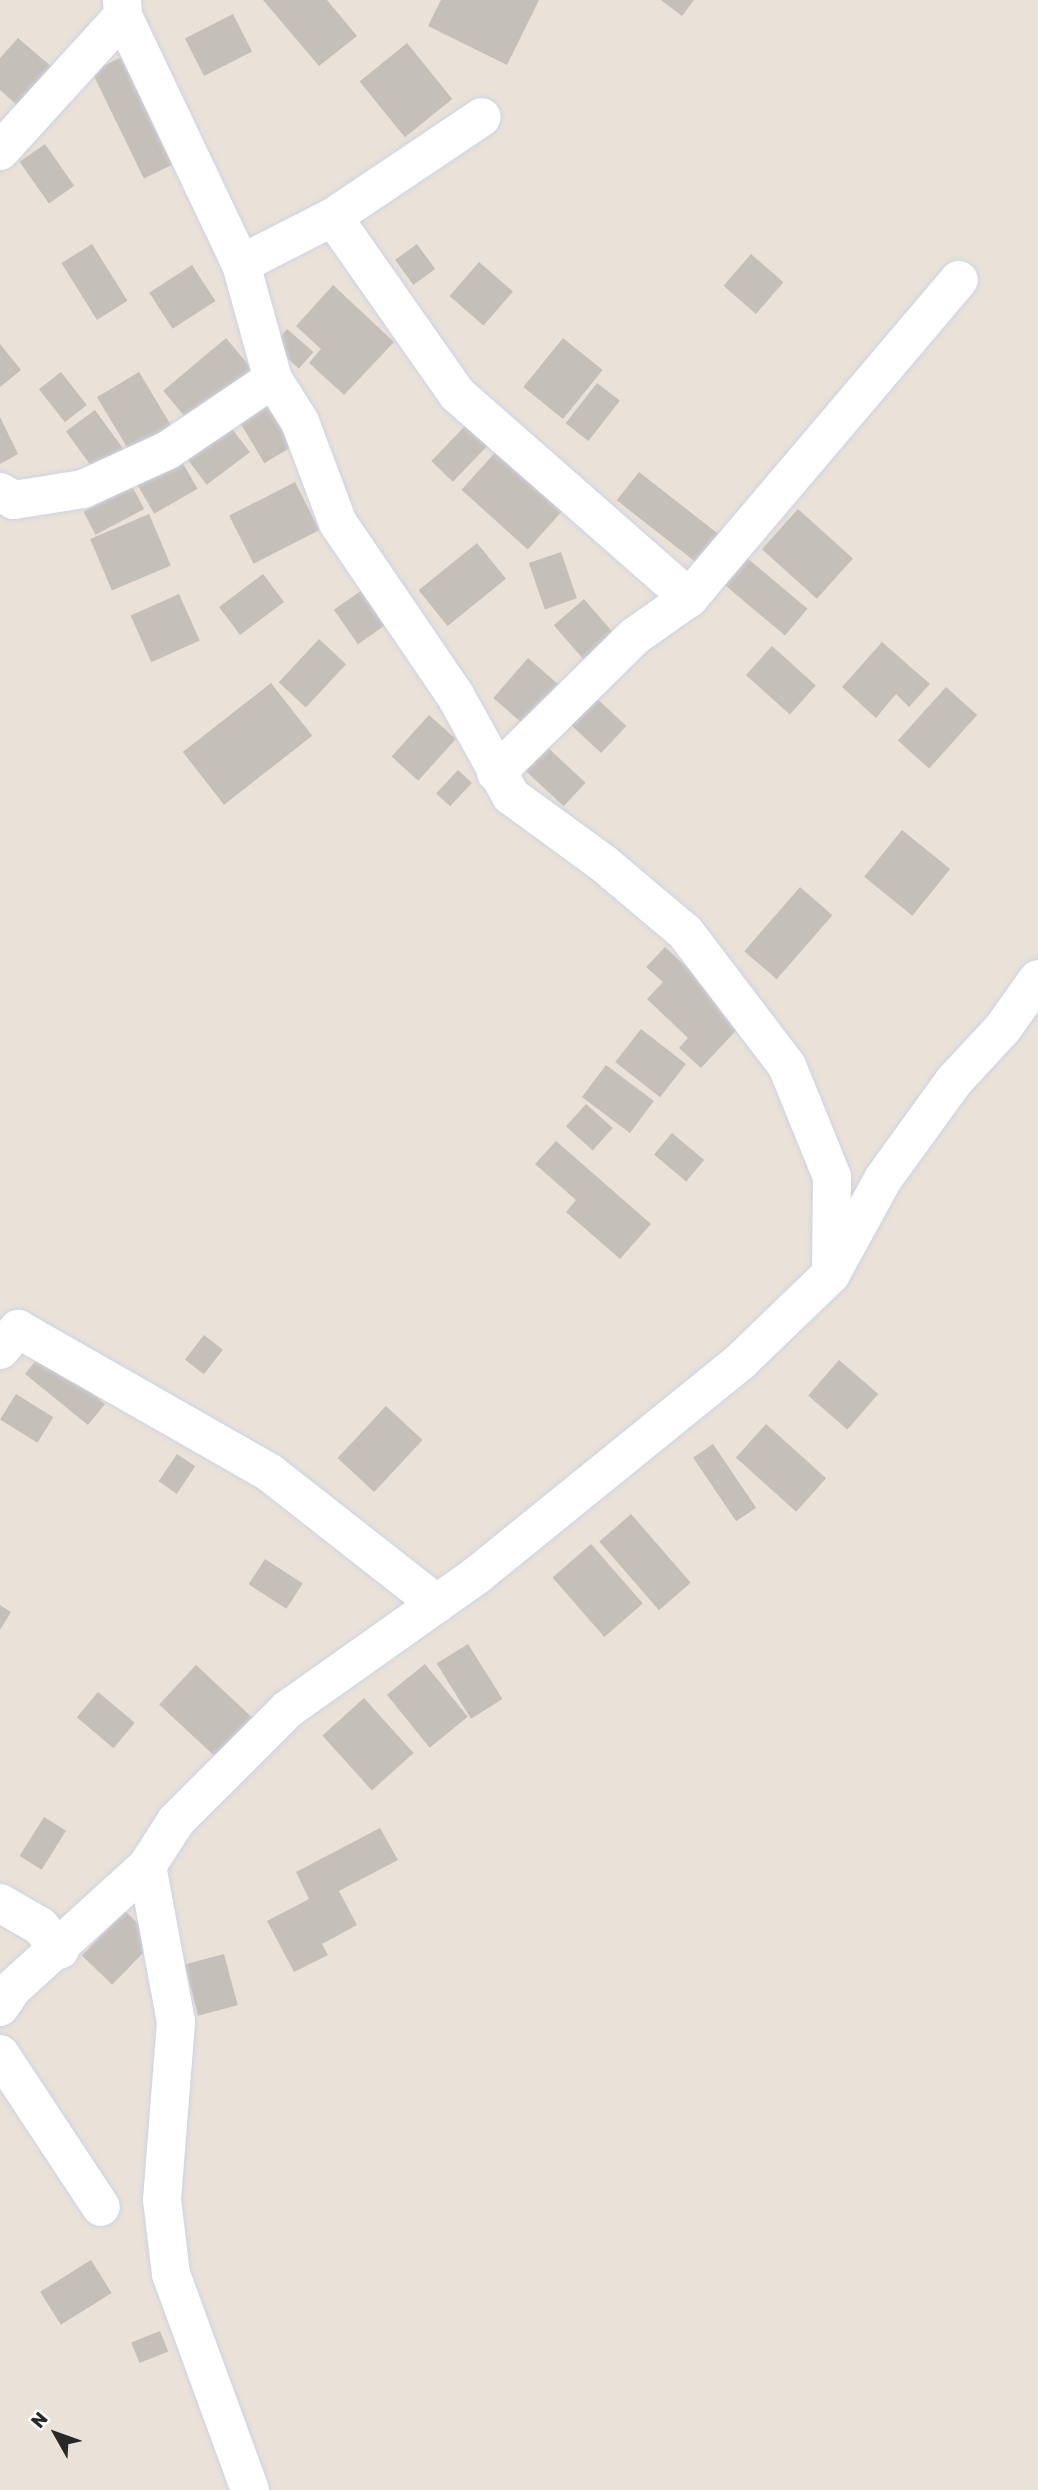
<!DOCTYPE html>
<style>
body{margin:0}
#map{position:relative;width:1038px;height:2490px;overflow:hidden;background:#eae2d9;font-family:Rubik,sans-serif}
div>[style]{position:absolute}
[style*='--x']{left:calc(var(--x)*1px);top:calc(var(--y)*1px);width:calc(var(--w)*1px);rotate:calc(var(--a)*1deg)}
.building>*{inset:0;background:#c5bfb9;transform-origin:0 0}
.roads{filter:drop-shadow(0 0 2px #ced3e1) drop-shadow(0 0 2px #ced3e1)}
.minor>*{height:38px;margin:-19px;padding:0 19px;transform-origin:19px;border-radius:19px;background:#fff}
span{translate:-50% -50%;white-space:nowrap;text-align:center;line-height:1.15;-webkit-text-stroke:5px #fff;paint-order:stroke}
.north{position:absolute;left:21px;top:2399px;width:70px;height:70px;-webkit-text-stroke:5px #fff;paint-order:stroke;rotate:310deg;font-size:19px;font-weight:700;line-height:28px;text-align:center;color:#282828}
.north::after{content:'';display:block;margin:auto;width:24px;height:32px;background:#282828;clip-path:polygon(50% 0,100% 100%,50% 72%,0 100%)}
</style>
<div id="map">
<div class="building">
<i style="clip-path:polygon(263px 0,327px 0,357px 36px,319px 66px)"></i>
<i style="clip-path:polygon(441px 0,539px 0,507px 65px,428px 26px)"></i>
<i style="clip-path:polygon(661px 0,694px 0,682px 16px)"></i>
<i style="left:233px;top:14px;width:42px;height:54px;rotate:63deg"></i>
<i style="clip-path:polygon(18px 38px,53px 68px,19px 107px,0 90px,0 58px)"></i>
<i style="left:407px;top:43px;width:72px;height:61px;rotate:51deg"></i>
<i style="left:134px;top:51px;width:119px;height:47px;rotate:64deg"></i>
<i style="left:45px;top:144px;width:51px;height:31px;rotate:55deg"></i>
<i style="left:92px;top:244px;width:67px;height:36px;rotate:58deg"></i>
<i style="left:417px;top:244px;width:31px;height:27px;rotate:54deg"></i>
<i style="left:751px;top:254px;width:43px;height:42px;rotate:41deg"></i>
<i style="left:479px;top:262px;width:45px;height:45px;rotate:41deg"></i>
<i style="left:192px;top:265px;width:43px;height:51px;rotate:57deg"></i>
<i style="clip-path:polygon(333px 285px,394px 342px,344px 395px,309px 363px,321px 349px,296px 326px)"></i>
<i style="left:287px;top:329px;width:35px;height:22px;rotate:41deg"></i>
<i style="left:226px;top:338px;width:42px;height:82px;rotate:50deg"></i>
<i style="left:563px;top:338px;width:51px;height:63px;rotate:39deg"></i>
<i style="clip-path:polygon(0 344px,21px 370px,0 387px)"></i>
<i style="left:61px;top:372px;width:42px;height:28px;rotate:52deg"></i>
<i style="left:139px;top:372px;width:71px;height:49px;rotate:59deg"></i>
<i style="left:597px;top:383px;width:29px;height:51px;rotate:38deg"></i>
<i style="left:266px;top:398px;width:55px;height:35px;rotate:59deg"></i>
<i style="left:95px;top:410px;width:52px;height:36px;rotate:54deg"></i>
<i style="clip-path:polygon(0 417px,18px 454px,0 464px)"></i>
<i style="left:227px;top:422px;width:38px;height:54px;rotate:53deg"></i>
<i style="left:466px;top:425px;width:30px;height:50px;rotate:44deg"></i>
<i style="left:501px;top:446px;width:89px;height:59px;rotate:42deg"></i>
<i style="left:178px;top:455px;width:39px;height:50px;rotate:60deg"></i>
<i style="left:639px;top:472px;width:104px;height:36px;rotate:38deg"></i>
<i style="left:295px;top:482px;width:54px;height:74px;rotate:63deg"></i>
<i style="left:132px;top:486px;width:26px;height:55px;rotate:62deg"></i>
<i style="left:798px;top:509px;width:74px;height:54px;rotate:42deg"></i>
<i style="left:149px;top:514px;width:56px;height:64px;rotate:67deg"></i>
<i style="left:477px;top:543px;width:46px;height:75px;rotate:51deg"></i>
<i style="left:561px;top:552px;width:49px;height:34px;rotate:71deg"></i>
<i style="left:747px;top:558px;width:79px;height:35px;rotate:40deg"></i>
<i style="left:263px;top:574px;width:35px;height:55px;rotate:53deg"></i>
<i style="left:365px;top:588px;width:42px;height:38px;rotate:55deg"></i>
<i style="left:179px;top:594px;width:51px;height:53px;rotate:66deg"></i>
<i style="left:584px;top:599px;width:53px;height:40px;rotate:49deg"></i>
<i style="left:319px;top:639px;width:37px;height:59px;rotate:43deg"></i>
<i style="clip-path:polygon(882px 642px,930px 684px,909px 707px,896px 694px,876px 718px,842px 687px)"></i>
<i style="left:772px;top:646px;width:59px;height:39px;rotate:42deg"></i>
<i style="left:528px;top:658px;width:40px;height:53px;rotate:41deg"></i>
<i style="left:271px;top:683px;width:67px;height:112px;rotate:52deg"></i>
<i style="left:946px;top:687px;width:42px;height:72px;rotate:42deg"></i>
<i style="left:592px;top:694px;width:47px;height:37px;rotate:43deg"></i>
<i style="left:429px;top:715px;width:36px;height:56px;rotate:42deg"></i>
<i style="left:546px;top:746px;width:54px;height:32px;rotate:43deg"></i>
<i style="left:458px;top:770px;width:19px;height:32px;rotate:43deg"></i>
<i style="left:902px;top:830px;width:62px;height:60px;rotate:39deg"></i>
<i style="left:800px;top:887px;width:43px;height:85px;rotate:41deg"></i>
<i style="clip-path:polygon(665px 947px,745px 1021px,701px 1068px,679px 1048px,688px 1038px,647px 999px,663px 982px,646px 967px)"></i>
<i style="left:641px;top:1029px;width:57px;height:42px;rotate:38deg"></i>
<i style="left:606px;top:1065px;width:60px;height:40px;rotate:37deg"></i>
<i style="left:586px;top:1104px;width:36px;height:30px;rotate:42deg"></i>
<i style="left:672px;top:1133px;width:42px;height:28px;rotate:40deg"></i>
<i style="clip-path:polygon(556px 1141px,651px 1224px,620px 1259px,566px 1212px,576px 1200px,535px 1164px)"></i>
<i style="left:204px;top:1335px;width:24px;height:31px;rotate:38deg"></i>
<i style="left:42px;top:1353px;width:81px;height:27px;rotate:39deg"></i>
<i style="left:839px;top:1360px;width:52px;height:47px;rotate:41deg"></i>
<i style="left:16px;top:1394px;width:44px;height:30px;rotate:32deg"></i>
<i style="left:386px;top:1406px;width:50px;height:71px;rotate:43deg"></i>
<i style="left:766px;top:1424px;width:81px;height:45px;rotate:42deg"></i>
<i style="left:713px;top:1444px;width:77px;height:24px;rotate:56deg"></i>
<i style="left:177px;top:1454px;width:22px;height:33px;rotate:34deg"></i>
<i style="left:631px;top:1514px;width:91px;height:42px;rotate:49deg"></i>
<i style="left:591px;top:1544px;width:79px;height:51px;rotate:49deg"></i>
<i style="left:265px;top:1559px;width:45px;height:30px;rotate:33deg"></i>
<i style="clip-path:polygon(0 1605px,11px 1612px,0 1630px)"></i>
<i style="left:468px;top:1644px;width:65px;height:37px;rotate:58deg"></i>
<i style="left:425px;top:1664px;width:68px;height:49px;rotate:51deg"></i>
<i style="left:196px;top:1665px;width:79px;height:54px;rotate:43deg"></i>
<i style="left:98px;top:1692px;width:48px;height:33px;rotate:40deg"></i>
<i style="left:364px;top:1698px;width:74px;height:56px;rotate:48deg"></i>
<i style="left:44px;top:1817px;width:26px;height:46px;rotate:32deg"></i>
<i style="clip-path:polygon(380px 1828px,398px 1860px,339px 1891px,357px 1925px,322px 1944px,328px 1955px,294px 1972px,267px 1921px,309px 1899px,296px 1872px)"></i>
<i style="left:125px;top:1911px;width:42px;height:62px;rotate:44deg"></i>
<i style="left:224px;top:1954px;width:53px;height:41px;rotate:75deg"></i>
<i style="left:91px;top:2260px;width:39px;height:60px;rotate:58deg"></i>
<i style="left:160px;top:2331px;width:22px;height:31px;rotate:68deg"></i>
</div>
<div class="roads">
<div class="minor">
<i style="--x:122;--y:0;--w:16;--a:86"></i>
<i style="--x:123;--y:16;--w:275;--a:64.6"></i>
<i style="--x:241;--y:264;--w:119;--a:74.5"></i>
<i style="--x:0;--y:151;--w:183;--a:-47.7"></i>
<i style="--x:333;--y:217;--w:216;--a:55"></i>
<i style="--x:457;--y:394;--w:309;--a:41.3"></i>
<i style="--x:241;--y:264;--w:103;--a:-27.1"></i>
<i style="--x:333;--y:217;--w:179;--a:-33.9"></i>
<i style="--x:0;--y:492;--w:16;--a:30"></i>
<i style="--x:14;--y:500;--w:70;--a:-9.1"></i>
<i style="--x:83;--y:489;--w:94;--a:-24.6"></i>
<i style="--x:168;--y:450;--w:127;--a:-34.1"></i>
<i style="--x:273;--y:379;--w:51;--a:57.9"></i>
<i style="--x:300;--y:422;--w:108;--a:69.4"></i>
<i style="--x:338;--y:523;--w:208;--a:55.8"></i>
<i style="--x:455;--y:695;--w:115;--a:61"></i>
<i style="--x:511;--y:796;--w:114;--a:36.1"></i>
<i style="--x:603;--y:863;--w:107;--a:40.1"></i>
<i style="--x:685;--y:932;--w:168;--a:52.7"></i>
<i style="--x:787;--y:1066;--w:120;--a:67.9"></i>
<i style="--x:832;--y:1177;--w:92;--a:90.6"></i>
<i style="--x:496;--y:773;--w:195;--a:-44.6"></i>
<i style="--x:635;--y:636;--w:66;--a:-35.1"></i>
<i style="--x:689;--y:598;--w:417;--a:-49.7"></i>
<i style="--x:0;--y:1350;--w:28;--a:-49"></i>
<i style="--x:18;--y:1329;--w:290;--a:29.7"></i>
<i style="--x:270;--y:1473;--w:212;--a:38.1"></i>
<i style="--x:0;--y:1903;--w:46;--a:29.9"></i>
<i style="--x:40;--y:1926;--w:31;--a:50"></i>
<i style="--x:0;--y:2007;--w:22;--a:-56"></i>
<i style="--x:12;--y:1989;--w:183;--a:-42.3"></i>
<i style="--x:0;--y:2054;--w:183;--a:56.6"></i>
<i style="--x:250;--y:2490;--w:230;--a:-110.1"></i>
<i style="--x:171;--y:2274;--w:75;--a:-96.9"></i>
<i style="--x:162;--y:2200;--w:179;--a:-85.5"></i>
<i style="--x:176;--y:2022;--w:159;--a:-100.5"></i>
<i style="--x:147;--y:1866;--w:54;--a:-57.2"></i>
<i style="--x:176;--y:1821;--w:158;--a:-45"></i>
<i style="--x:288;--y:1709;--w:232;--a:-35.3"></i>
<i style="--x:477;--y:1575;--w:340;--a:-39"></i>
<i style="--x:741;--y:1361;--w:125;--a:-44"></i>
<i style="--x:831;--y:1274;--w:108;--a:-61.3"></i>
<i style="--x:883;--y:1179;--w:121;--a:-54.1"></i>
<i style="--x:954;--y:1081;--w:72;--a:-47.2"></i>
<i style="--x:1003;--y:1028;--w:60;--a:-54.5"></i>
</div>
</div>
<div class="north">N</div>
</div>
